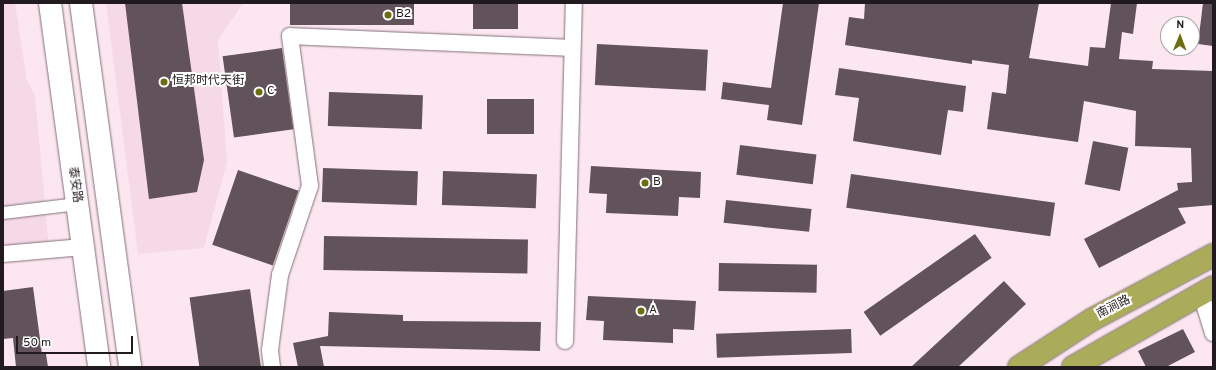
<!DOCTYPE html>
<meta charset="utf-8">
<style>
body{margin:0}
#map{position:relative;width:1216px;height:370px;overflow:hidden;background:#fce7f1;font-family:Overpass,"Noto Sans SC",sans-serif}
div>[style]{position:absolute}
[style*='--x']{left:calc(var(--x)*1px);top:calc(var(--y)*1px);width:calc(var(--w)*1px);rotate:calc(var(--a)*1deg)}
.built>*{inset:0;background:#f5d9e7}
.building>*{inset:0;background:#62525a;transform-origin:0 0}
.roads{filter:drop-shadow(0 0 1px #83717a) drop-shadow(0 0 1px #83717a)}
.pedestrian>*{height:12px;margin:-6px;padding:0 6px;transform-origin:6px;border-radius:6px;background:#fff}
.minor>*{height:16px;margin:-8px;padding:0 8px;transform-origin:8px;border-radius:8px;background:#fff}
.secondary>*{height:22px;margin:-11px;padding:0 11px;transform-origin:11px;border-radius:11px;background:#fff}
.trunk>*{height:22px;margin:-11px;padding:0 11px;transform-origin:11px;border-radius:11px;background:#aaac5a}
.dots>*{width:11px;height:11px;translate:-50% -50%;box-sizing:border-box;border:2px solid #fff;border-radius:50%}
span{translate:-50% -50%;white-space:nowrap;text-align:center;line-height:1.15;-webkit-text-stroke:4px #fff;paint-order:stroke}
.poi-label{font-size:12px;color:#211a1e}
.left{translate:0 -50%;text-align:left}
.street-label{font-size:12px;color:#211a1e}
.frame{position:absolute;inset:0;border:4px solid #211a1e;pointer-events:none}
.north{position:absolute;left:1160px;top:16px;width:40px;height:40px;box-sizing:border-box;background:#fff;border:1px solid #a6a3a5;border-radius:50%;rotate:1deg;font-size:11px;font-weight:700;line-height:16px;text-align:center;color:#211a1e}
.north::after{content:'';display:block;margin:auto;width:14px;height:18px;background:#6b6d0e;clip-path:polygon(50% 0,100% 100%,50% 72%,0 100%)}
.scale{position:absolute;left:16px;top:336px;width:117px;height:18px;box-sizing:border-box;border:2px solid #211a1e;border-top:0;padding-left:5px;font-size:12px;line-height:14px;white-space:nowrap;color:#211a1e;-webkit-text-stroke:3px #fff;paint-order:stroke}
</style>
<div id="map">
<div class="built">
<i style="clip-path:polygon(3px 3px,15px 3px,27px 81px,35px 95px,49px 248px,3px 251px)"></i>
<i style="clip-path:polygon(106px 3px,243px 3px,218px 40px,227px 162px,204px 248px,138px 254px)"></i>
</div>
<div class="building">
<i style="clip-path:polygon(125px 3px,182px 3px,204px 160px,197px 192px,149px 199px)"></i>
<i style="left:290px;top:3px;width:124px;height:22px"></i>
<i style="left:473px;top:3px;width:45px;height:26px"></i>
<i style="clip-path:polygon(783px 3px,819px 3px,802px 125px,767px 120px,769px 105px,721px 99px,723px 82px,771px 88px)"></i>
<i style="clip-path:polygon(865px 3px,1039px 3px,1029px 58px,1088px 66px,1090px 47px,1105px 48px,1111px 3px,1137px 3px,1133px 34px,1122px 32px,1119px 59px,1153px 61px,1152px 69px,1213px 71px,1213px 205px,1178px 208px,1186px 223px,1099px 268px,1084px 239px,1178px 190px,1177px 183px,1192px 182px,1191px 148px,1135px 146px,1136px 111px,1084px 101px,1078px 142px,987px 129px,992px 92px,1006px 94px,1009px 65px,972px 60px,972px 64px,845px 45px,849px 17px,864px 19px)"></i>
<i style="clip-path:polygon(1203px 3px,1213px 3px,1213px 46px,1198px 44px)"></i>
<i style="left:597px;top:44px;width:111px;height:41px;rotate:3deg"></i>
<i style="left:282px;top:48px;width:82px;height:60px;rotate:82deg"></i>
<i style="clip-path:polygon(839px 68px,966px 86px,963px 112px,948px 110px,941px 155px,853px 141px,859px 98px,835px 95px)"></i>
<i style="left:329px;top:92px;width:94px;height:34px;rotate:2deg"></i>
<i style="left:487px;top:99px;width:47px;height:35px"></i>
<i style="left:1093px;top:141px;width:36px;height:44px;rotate:11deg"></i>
<i style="left:740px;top:145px;width:77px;height:30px;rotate:7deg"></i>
<i style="clip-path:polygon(591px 166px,701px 172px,700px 198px,679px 197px,678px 216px,606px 213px,607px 194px,589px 193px)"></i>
<i style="left:323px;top:168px;width:95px;height:34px;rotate:2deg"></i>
<i style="left:238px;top:170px;width:64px;height:79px;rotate:19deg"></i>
<i style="left:443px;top:171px;width:94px;height:34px;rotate:2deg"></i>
<i style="left:851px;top:174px;width:206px;height:34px;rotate:8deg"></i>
<i style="left:726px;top:200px;width:86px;height:23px;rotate:6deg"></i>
<i style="left:975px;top:234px;width:29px;height:136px;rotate:55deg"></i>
<i style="left:324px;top:236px;width:204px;height:34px;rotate:1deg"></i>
<i style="left:719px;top:263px;width:98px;height:28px;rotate:1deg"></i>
<i style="clip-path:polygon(1004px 281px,1026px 304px,958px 367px,911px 367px)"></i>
<i style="clip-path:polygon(33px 287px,42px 354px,46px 354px,48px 367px,16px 367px,13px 338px,3px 339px,3px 291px)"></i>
<i style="left:250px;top:289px;width:79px;height:61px;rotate:82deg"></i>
<i style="clip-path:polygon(588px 296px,696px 301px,694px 330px,673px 329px,673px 343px,603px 340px,604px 321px,586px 320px)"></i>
<i style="clip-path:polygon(329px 312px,403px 315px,403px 321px,541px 322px,540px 351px,320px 346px,324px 367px,298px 367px,293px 343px,328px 336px)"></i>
<i style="left:851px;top:329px;width:24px;height:135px;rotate:88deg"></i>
<i style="clip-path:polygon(1183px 329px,1195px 352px,1166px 367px,1146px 367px,1138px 351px)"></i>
</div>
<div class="roads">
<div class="pedestrian">
<i style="--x:3;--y:213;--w:75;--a:-6.9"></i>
</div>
<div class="minor">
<i style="--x:3;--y:254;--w:80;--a:-5"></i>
<i style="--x:1201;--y:294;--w:41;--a:72.9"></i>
<i style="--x:565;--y:341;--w:338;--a:-88.5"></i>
<i style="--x:272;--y:367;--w:17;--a:-97"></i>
<i style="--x:270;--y:350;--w:76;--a:-82.4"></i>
<i style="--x:280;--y:275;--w:94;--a:-71.4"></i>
<i style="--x:310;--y:186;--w:151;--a:-97.6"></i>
<i style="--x:290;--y:36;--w:282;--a:2.4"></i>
</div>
<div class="secondary">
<i style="--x:50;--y:3;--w:367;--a:82.3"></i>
<i style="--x:81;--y:3;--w:367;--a:82.3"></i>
</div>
<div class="trunk">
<i style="--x:1019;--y:367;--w:88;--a:-33"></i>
<i style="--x:1093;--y:319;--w:136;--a:-28.1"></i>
<i style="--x:1073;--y:367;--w:161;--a:-29.7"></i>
</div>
</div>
<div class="dots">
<i style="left:388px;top:15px;background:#6b6d0e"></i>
<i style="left:164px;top:82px;background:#6b6d0e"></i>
<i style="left:259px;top:92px;background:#6b6d0e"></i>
<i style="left:645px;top:183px;background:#6b6d0e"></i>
<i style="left:641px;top:311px;background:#6b6d0e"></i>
</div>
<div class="poi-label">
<span class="left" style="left:396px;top:15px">B2</span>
<span class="left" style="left:172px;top:82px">恒邦时代天街</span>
<span class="left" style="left:267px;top:92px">C</span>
<span class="left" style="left:653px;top:183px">B</span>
<span class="left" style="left:649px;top:311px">A</span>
</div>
<div class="street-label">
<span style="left:74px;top:185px;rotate:82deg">泰安路</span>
<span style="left:1114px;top:308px;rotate:-27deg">南涧路</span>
</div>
<div class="frame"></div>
<div class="north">N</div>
<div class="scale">50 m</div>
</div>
